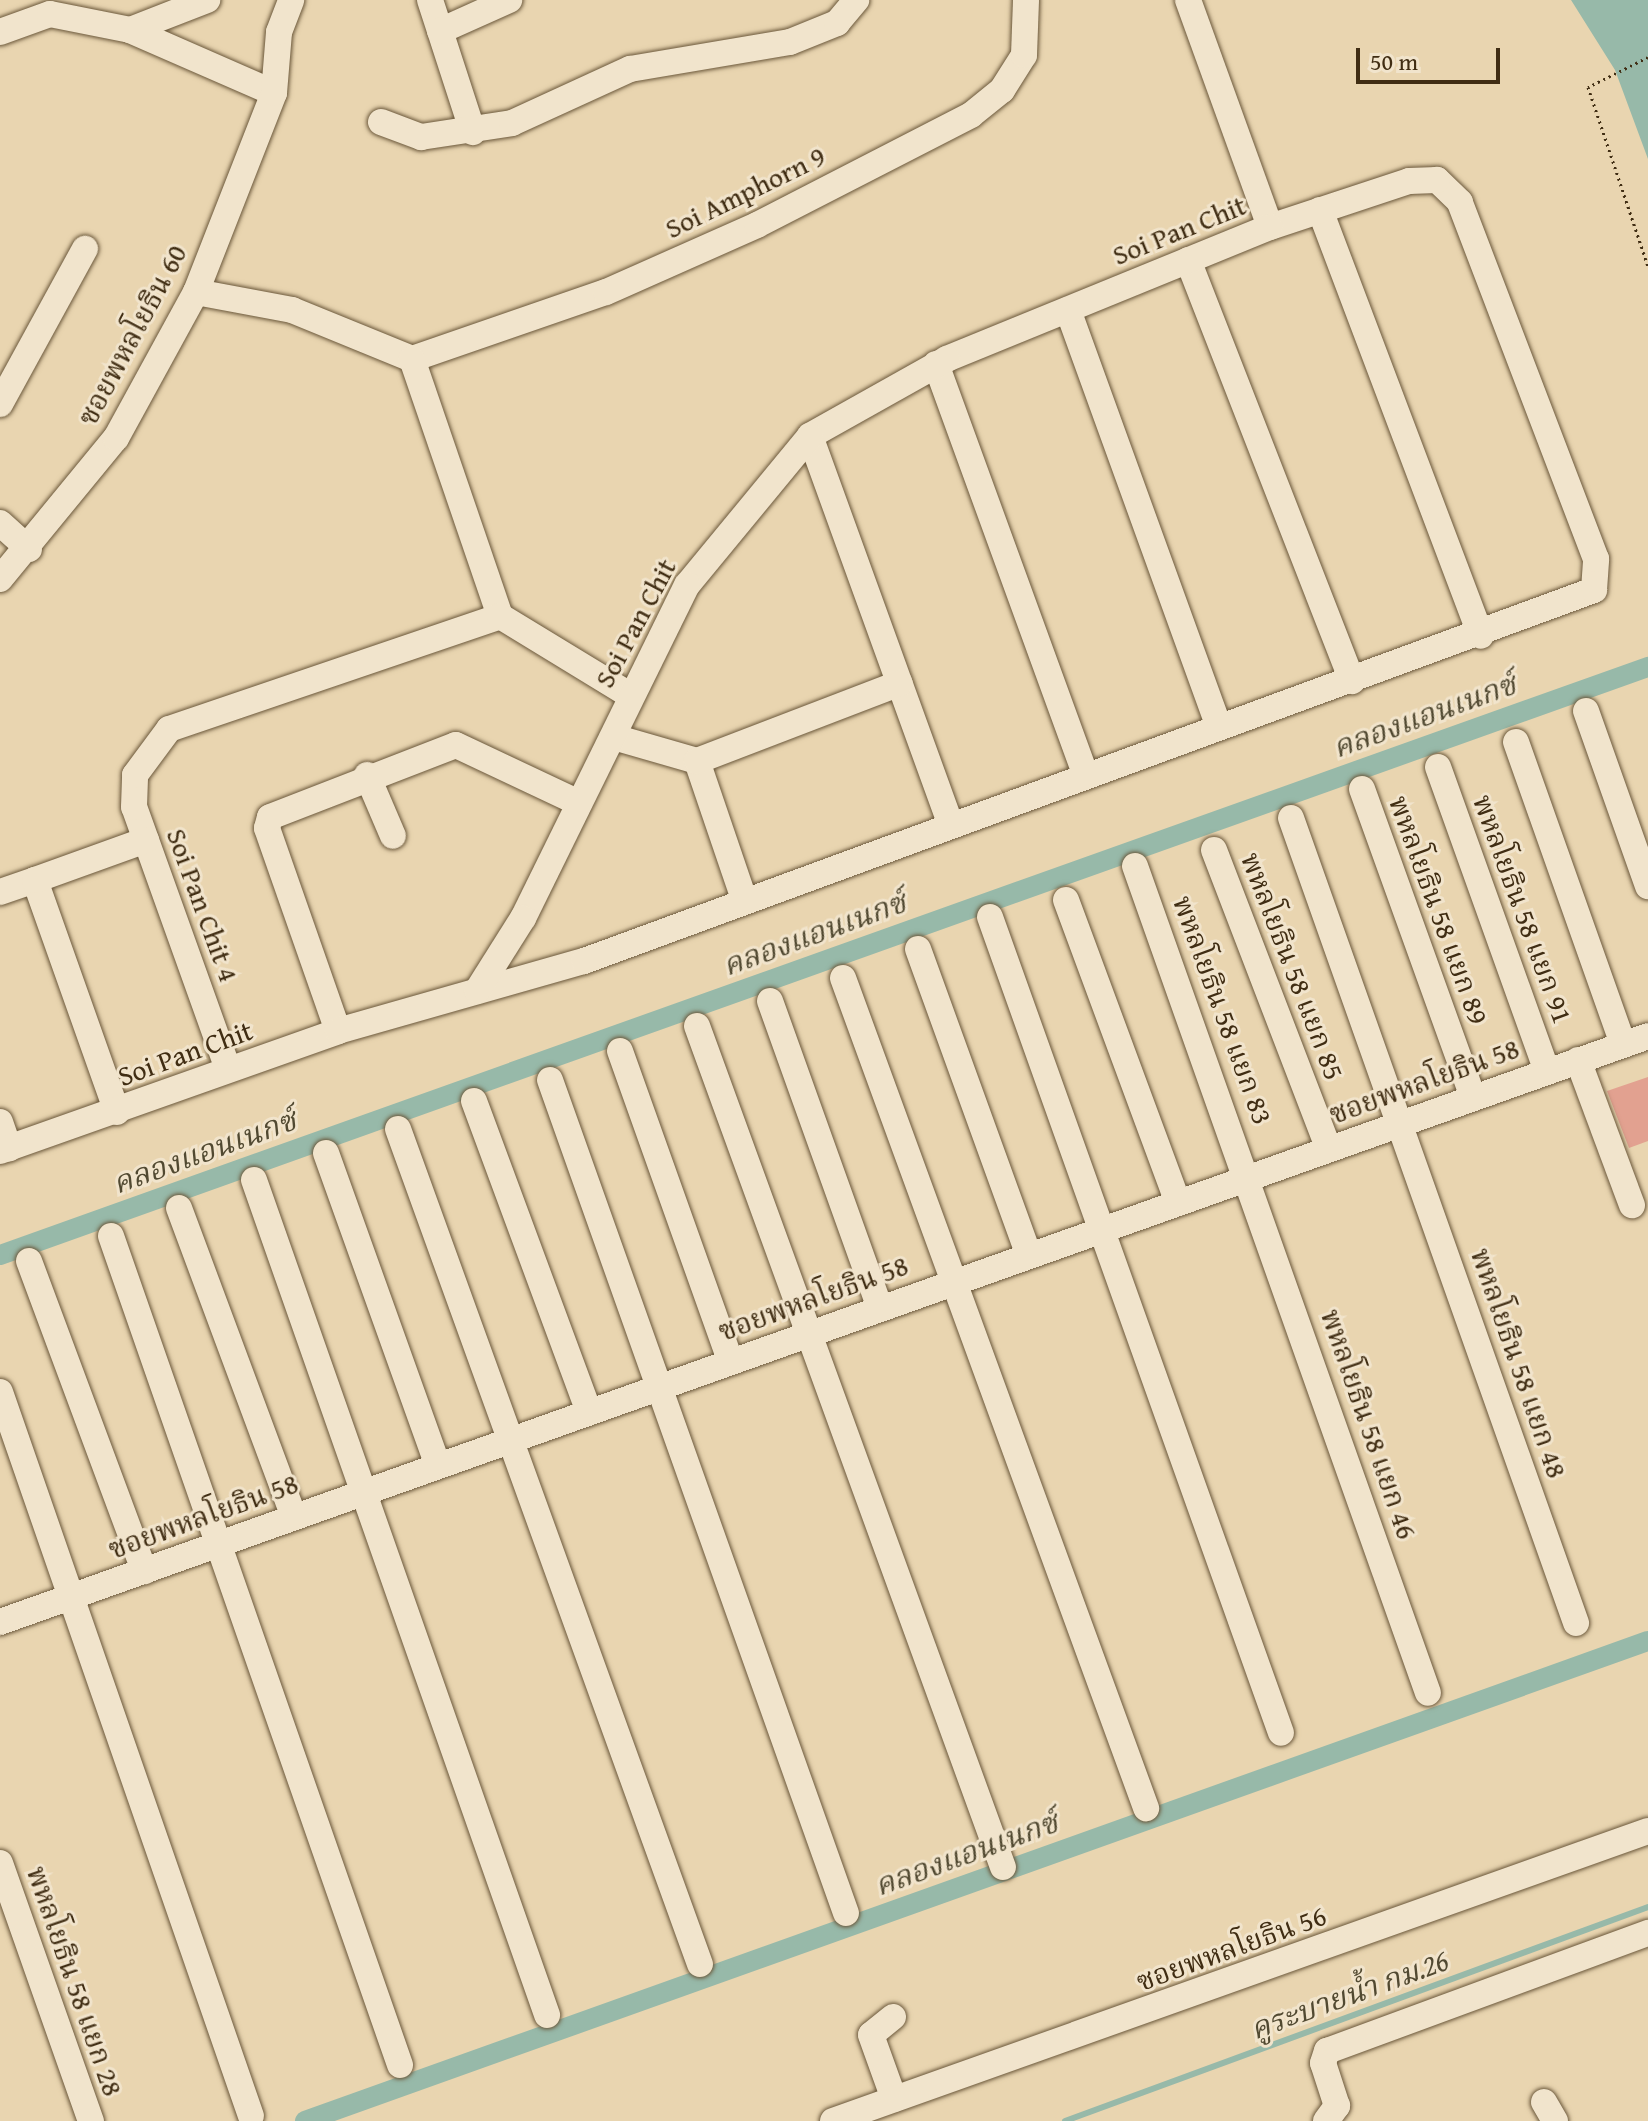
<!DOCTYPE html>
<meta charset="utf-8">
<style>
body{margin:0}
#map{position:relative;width:1648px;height:2121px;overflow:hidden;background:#e9d5b0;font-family:"Gentium Book Plus","Noto Serif Thai",serif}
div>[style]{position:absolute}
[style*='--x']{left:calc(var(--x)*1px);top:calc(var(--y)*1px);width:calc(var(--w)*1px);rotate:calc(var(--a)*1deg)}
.water>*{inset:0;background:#97b9a9}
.stream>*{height:6px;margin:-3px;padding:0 3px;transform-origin:3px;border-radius:3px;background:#97b9a9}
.canal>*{height:20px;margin:-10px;padding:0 10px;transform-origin:10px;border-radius:10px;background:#97b9a9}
.building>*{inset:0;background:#e2a190}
.path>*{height:3px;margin-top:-1.5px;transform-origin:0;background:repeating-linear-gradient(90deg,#402d13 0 2px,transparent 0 6px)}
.roads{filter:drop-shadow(0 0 2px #6a573a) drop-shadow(0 0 2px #6a573a)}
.minor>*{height:26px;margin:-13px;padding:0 13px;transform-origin:13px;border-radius:13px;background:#f1e4cc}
span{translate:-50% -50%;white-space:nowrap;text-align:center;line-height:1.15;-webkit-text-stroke:6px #f1e4cc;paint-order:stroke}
.street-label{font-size:28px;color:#402d13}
.water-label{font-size:30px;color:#514931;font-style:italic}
.scale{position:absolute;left:1356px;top:48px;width:144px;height:36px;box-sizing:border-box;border:4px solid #402d13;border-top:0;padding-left:10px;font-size:24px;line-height:28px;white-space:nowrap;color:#402d13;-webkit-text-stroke:6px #f1e4cc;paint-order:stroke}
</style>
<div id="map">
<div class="water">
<i style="clip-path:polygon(1571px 0,1648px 0,1648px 159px,1615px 70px)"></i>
</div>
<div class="stream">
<i style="--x:1065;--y:2121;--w:621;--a:-20.16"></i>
</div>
<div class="canal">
<i style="--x:0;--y:1255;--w:1750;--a:-19.64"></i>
<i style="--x:305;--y:2121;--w:1426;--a:-19.67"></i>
</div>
<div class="building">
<i style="clip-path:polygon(1648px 1077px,1648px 1141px,1629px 1148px,1607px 1091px)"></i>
</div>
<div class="path">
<i style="--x:1648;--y:57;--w:67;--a:153.4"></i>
<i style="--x:1588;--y:87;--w:189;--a:71.5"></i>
</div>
<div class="roads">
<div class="minor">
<i style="--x:430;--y:0;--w:139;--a:72"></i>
<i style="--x:1188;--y:0;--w:241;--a:70.1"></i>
<i style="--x:130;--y:30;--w:83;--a:-21.3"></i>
<i style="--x:440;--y:31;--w:76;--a:-24.2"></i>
<i style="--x:0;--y:32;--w:53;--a:-19.8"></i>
<i style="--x:50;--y:14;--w:82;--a:11.3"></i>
<i style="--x:130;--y:30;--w:157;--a:23.6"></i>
<i style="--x:381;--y:122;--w:43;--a:20.6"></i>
<i style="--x:421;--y:137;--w:92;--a:-8.7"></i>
<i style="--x:512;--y:123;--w:130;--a:-24.6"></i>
<i style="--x:630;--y:69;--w:162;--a:-9.6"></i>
<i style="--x:790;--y:42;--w:51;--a:-22"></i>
<i style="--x:837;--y:23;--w:30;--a:-50"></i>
<i style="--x:1320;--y:210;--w:455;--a:69.3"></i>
<i style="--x:1188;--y:260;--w:452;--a:68.7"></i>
<i style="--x:196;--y:292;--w:98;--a:10.6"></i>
<i style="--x:292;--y:310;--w:130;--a:22.2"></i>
<i style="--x:1068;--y:310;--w:443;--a:70.1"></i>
<i style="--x:412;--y:359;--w:205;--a:-19.1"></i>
<i style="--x:606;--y:292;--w:165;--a:-23.9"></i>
<i style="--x:757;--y:225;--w:241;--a:-27.2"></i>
<i style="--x:971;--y:115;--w:40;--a:-39"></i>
<i style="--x:1002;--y:90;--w:41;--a:-57.8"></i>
<i style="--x:1024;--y:55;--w:55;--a:-87.9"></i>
<i style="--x:412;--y:359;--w:272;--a:71.1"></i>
<i style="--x:936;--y:364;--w:435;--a:70"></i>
<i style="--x:0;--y:404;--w:177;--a:-61.3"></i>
<i style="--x:810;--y:436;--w:412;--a:70.1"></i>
<i style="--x:0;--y:523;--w:39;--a:42"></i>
<i style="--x:0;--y:579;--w:183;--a:-50.6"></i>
<i style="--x:116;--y:438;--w:166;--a:-61.3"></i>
<i style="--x:196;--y:292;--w:214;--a:-68.6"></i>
<i style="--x:274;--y:93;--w:61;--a:-85.3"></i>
<i style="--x:279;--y:32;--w:34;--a:-69"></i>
<i style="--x:1586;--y:711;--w:186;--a:70.5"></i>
<i style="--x:614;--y:737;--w:86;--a:16.1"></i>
<i style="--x:697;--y:761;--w:146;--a:71.2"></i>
<i style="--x:1516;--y:742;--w:320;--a:70.5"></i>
<i style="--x:697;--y:761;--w:217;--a:-21"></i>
<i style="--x:1438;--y:767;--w:323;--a:70.3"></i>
<i style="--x:367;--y:775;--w:66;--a:66.9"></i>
<i style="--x:1362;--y:789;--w:328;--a:70.2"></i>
<i style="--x:1291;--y:818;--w:854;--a:70.5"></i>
<i style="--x:1214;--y:850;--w:320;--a:69"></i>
<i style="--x:1135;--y:866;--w:877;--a:70.49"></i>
<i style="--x:0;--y:892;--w:37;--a:-19"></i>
<i style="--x:1066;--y:900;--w:323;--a:69.7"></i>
<i style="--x:990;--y:917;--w:866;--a:70.37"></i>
<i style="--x:918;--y:949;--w:326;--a:70.1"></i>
<i style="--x:843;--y:978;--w:884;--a:69.94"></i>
<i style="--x:770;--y:1001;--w:327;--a:70.3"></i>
<i style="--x:697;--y:1026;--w:895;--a:70.01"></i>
<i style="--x:338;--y:1031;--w:215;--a:-109.3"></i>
<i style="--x:267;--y:828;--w:11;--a:-75"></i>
<i style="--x:270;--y:817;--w:199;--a:-21.2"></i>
<i style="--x:456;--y:745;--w:136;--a:25.2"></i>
<i style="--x:620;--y:1051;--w:330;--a:70.4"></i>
<i style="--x:1578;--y:1060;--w:155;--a:69.6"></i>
<i style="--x:228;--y:1069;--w:278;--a:-109.7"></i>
<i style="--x:134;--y:807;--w:32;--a:-88"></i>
<i style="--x:135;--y:775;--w:57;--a:-53.5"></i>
<i style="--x:169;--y:729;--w:350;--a:-18.8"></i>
<i style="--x:500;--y:616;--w:153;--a:31.4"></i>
<i style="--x:550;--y:1080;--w:884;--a:70.44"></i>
<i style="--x:474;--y:1101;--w:332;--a:69.7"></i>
<i style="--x:117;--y:1112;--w:246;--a:-109.5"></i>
<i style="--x:35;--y:880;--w:118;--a:-19.8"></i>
<i style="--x:0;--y:1122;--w:28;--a:71"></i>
<i style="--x:398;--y:1129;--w:888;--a:70.12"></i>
<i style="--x:0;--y:1151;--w:359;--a:-19.5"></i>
<i style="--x:338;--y:1031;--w:256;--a:-15.9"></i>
<i style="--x:584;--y:961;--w:1076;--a:-20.17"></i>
<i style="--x:1594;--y:590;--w:31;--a:-86"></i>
<i style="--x:1596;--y:559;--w:382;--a:-110.9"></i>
<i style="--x:1460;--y:202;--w:32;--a:-136"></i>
<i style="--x:1437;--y:180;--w:28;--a:178"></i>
<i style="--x:1409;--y:181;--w:146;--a:161.7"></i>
<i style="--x:1270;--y:227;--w:349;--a:157.8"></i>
<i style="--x:947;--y:359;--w:157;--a:150.7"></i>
<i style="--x:810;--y:436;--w:193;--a:129.5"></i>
<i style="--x:687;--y:585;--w:371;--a:116.2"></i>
<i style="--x:523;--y:918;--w:86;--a:122.2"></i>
<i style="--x:326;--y:1153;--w:332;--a:70.3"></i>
<i style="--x:254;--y:1180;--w:885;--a:70.66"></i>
<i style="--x:179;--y:1208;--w:330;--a:69.6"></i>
<i style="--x:111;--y:1236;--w:878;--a:70.78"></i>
<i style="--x:29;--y:1261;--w:331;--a:69.6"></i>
<i style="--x:0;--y:1392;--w:766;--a:70.88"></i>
<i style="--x:0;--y:1622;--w:1749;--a:-19.57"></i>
<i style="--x:0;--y:1863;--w:274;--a:70.6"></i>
<i style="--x:893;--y:2017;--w:28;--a:141"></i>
<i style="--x:871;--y:2035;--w:68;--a:70.2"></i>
<i style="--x:1544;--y:2102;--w:22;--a:60"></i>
<i style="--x:833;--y:2121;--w:865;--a:-19.59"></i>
<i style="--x:1326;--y:2121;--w:19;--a:-54"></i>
<i style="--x:1337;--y:2106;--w:45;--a:-108"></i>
<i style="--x:1323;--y:2063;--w:13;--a:-72"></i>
<i style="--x:1327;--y:2051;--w:342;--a:-20.2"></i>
</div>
</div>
<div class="street-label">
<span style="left:745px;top:192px;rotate:-26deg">Soi Amphorn 9</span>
<span style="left:1179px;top:230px;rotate:-22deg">Soi Pan Chit</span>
<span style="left:132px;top:335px;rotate:-62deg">ซอยพหลโยธิน 60</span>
<span style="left:635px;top:623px;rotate:-62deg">Soi Pan Chit</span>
<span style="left:203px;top:905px;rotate:70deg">Soi Pan Chit 4</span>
<span style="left:1523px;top:909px;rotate:70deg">พหลโยธิน 58 แยก 91</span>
<span style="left:1439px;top:910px;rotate:70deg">พหลโยธิน 58 แยก 89</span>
<span style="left:1293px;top:966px;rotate:69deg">พหลโยธิน 58 แยก 85</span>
<span style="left:1223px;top:1010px;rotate:70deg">พหลโยธิน 58 แยก 83</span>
<span style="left:185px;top:1053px;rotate:-20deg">Soi Pan Chit</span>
<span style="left:1424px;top:1081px;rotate:-20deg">ซอยพหลโยธิน 58</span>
<span style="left:813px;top:1298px;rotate:-20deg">ซอยพหลโยธิน 58</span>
<span style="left:1519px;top:1363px;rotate:71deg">พหลโยธิน 58 แยก 48</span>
<span style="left:1369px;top:1424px;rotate:71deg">พหลโยธิน 58 แยก 46</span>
<span style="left:203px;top:1516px;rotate:-20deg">ซอยพหลโยธิน 58</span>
<span style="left:1231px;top:1948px;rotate:-20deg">ซอยพหลโยธิน 56</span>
<span style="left:75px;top:1981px;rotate:71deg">พหลโยธิน 58 แยก 28</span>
</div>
<div class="water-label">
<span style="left:1424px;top:715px;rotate:-20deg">คลองแอนเนกซ์</span>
<span style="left:814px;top:933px;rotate:-20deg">คลองแอนเนกซ์</span>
<span style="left:204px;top:1151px;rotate:-20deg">คลองแอนเนกซ์</span>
<span style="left:966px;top:1853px;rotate:-20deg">คลองแอนเนกซ์</span>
<span style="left:1349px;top:1994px;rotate:-20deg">คูระบายน้ำ กม.26</span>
</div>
<div class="scale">50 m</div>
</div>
